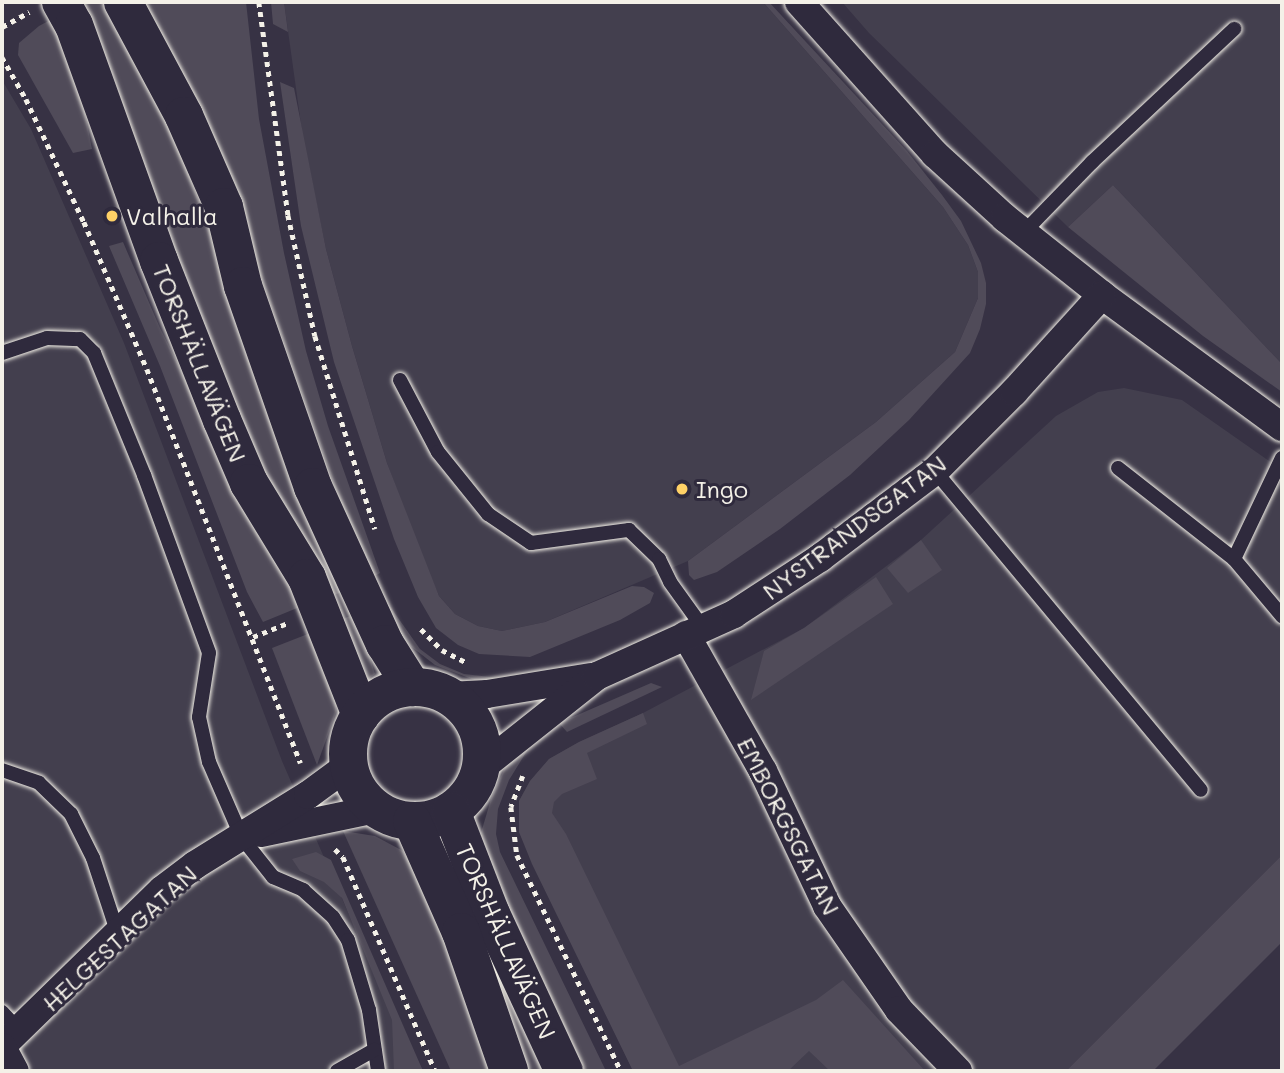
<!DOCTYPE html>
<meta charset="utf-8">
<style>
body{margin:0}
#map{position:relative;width:1284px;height:1073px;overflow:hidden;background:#373244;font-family:Mali,sans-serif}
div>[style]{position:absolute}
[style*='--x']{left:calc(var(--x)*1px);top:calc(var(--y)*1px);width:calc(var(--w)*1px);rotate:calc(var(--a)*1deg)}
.built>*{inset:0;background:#433f4e}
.green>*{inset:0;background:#504b59}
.path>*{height:4.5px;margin-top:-2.25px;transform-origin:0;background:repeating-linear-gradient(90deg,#f4f1e8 0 5px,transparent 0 10px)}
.roads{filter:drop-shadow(0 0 2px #f4f1e8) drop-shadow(0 0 2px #f4f1e8)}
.lane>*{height:14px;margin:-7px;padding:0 7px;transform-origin:7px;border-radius:7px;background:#2f2a3d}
.street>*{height:28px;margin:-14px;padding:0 14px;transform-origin:14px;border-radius:14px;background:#2f2a3d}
.secondary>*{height:38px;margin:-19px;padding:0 19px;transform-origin:19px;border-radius:19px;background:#2f2a3d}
.secondary>.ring{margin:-19px;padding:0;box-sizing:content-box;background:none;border:38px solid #2f2a3d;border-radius:50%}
.dots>*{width:19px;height:19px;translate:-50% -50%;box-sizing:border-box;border:4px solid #2f2a3d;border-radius:50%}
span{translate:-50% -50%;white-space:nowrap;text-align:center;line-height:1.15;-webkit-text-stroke:6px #2f2a3d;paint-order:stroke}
.poi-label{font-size:24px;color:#f4f1e8}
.left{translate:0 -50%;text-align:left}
.street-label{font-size:24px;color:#f4f1e8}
.frame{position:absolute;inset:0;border:4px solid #f4f1e8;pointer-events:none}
</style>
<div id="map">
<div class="built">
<i style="clip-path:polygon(284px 2px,763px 2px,943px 207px,968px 245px,978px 272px,978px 298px,955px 352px,876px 422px,688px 561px,545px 622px,502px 631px,478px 626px,455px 614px,439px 596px,420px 554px,387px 463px,352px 346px,326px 249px,303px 139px)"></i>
<i style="clip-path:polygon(842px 2px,1282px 2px,1282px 364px,1113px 185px,1068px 227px,869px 33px)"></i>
<i style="clip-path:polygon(2px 80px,31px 129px,124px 343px,282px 761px,364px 949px,423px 1071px,2px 1071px)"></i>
<i style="clip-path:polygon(1124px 388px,1182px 400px,1282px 470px,1282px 855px,1066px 1071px,633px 1071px,519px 832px,519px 801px,530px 781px,549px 759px,579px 742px,643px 713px,804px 628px,921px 540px,1056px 416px,1098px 392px)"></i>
</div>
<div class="green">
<i style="clip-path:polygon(88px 2px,107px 2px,177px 144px,346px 591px,327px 597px,197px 334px,114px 77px,79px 7px)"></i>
<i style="clip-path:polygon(136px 2px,246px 2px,259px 119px,284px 253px,306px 351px,328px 426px,380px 573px,368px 580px,249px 242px)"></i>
<i style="clip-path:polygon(271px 2px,284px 2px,288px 32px,273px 24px)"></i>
<i style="clip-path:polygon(763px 2px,769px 2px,907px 151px,942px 195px,961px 221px,981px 263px,986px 283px,986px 304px,980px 329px,970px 353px,909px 420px,850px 475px,780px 529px,717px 572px,694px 580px,689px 575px,688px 561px,876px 422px,955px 352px,978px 298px,978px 272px,968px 245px,943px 207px)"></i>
<i style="clip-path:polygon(54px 18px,84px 109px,92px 149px,73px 153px,18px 55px,19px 43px,39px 26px)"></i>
<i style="clip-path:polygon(280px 82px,294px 88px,326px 249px,352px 346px,387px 463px,439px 596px,455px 614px,478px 626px,502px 631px,545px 622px,632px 586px,644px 587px,654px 593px,650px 603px,620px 620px,530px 657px,479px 654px,458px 645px,436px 628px,418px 597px,394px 539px,334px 362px,301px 226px)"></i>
<i style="clip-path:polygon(1113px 185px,1282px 364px,1282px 392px,1203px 336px,1068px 227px)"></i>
<i style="clip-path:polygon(123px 242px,160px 328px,245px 499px,307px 604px,263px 622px,247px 592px,160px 366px,109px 246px)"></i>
<i style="clip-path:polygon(921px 540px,942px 570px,908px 593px,887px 568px)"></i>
<i style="clip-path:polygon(876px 577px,893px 604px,751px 700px,764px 651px,804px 628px)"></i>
<i style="clip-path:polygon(380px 605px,389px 605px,420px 649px,440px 664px,464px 674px,508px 679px,477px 681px,435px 665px,395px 634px)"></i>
<i style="clip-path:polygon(356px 614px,375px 674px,361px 684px,337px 621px)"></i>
<i style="clip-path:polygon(318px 630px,337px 693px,336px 712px,317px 765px,272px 648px)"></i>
<i style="clip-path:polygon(651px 683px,662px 687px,567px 732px,559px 723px)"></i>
<i style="clip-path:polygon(643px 713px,647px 724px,587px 753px,597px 779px,562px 794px,554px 802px,552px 813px,566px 834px,679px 1066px,816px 1000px,843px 980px,925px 1071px,830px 1071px,809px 1051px,788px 1071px,633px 1071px,532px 864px,519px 832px,519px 801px,530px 781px,549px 759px,579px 742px)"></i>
<i style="clip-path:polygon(535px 738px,509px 780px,498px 809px,496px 834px,500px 852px,606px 1071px,585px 1071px,486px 871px,481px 833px,491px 799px,507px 763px)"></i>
<i style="clip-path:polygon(343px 831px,375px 836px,403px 851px,430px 900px,490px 1071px,451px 1071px)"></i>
<i style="clip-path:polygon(445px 841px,550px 1071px,525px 1071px,441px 842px)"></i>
<i style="clip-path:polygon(316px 852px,331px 860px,423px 1071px,394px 1071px,392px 1020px,342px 898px,324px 882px,300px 871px,292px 859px)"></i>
<i style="clip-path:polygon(1282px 855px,1282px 942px,1153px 1071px,1066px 1071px)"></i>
</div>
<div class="path">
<i style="--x:259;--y:2;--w:215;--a:82.2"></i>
<i style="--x:288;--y:215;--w:124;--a:77.4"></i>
<i style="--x:315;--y:336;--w:202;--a:72.7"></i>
<i style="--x:2;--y:27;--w:31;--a:-29"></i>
<i style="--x:2;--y:57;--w:48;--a:60.3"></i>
<i style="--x:26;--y:99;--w:136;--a:64.8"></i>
<i style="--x:84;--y:222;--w:160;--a:66.8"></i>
<i style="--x:147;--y:369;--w:423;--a:68.7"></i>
<i style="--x:421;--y:629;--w:30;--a:45"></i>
<i style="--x:442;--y:650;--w:28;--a:27"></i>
<i style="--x:253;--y:637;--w:38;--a:-22"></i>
<i style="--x:523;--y:776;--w:33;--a:111"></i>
<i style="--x:511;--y:807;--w:48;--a:82.9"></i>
<i style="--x:517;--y:855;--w:240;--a:64.3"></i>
<i style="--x:335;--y:849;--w:11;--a:45"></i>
<i style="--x:343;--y:857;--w:233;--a:66.7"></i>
</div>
<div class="roads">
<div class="lane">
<i style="--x:1023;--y:233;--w:99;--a:-45.8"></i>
<i style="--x:1092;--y:162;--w:195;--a:-43.1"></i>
<i style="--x:2;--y:353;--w:47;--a:-18.4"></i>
<i style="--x:47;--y:338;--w:33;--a:2"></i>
<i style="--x:80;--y:339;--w:20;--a:45"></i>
<i style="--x:94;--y:353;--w:132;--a:67.7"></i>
<i style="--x:144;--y:475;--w:189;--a:69.9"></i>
<i style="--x:209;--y:653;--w:65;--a:98.9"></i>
<i style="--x:199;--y:717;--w:46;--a:77.5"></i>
<i style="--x:209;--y:762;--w:83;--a:66.5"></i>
<i style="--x:242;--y:838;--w:50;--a:51.5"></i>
<i style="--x:273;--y:877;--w:33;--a:23"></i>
<i style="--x:303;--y:890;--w:40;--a:42"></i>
<i style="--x:333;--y:917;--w:27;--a:57"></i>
<i style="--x:348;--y:940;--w:73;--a:73.3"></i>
<i style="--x:369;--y:1010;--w:62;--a:81.6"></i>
<i style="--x:400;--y:380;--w:81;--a:62.2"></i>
<i style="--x:438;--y:452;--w:80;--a:51.1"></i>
<i style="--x:488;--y:514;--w:52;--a:34"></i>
<i style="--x:531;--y:543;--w:99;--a:-7.6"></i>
<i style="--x:629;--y:530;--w:42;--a:44"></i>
<i style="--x:659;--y:559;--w:25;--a:64"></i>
<i style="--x:670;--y:582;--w:57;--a:54.3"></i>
<i style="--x:1118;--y:468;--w:147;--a:38.1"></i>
<i style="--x:1234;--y:559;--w:75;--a:49.9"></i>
<i style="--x:935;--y:471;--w:415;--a:50.2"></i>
<i style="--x:1234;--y:559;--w:112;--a:-64.6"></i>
<i style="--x:2;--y:770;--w:39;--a:19"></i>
<i style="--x:39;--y:783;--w:45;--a:44.1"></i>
<i style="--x:71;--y:814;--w:49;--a:63.4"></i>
<i style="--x:93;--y:858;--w:80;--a:71.8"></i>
<i style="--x:2;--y:1012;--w:25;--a:47"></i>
<i style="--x:337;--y:1071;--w:43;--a:-29.6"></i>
</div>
<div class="street">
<i style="--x:799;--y:2;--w:204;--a:48.2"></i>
<i style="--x:935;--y:154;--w:95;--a:42.4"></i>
<i style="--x:1005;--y:218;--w:124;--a:38.4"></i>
<i style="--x:1102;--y:295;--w:223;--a:36.3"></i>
<i style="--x:686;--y:635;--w:156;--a:60.5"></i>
<i style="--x:763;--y:771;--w:149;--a:64.6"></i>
<i style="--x:827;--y:906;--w:126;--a:55.3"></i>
<i style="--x:899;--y:1010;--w:85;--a:46"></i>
<i style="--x:448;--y:696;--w:39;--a:-3"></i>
<i style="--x:487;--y:694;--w:105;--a:-9.3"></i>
<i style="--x:481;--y:768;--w:148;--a:-38.4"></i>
<i style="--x:597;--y:676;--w:150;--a:-24.3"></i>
<i style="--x:734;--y:614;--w:103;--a:-33.1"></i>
<i style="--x:820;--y:558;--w:144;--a:-37.1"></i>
<i style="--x:935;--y:471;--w:112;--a:-45"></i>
<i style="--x:1014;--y:392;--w:131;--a:-47.8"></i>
<i style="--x:261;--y:833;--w:117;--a:-11.8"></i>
<i style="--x:2;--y:1046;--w:223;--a:-44.3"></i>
<i style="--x:162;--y:890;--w:41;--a:-37.1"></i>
<i style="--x:195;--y:865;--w:133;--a:-31.8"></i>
<i style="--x:308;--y:795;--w:51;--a:-36.2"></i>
<i style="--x:2;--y:1047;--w:27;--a:62"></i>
</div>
<div class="secondary">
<i style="--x:61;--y:2;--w:26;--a:61"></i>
<i style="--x:74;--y:25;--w:251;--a:70.2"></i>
<i style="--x:159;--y:261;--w:171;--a:68.4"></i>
<i style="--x:222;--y:420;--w:69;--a:66.8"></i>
<i style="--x:249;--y:483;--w:111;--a:58.6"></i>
<i style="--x:307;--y:578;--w:147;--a:68.5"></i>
<i style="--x:123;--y:2;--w:129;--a:61.8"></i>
<i style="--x:184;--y:116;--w:99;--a:66.3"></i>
<i style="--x:224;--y:207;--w:81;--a:76.5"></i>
<i style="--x:243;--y:286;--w:213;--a:70.8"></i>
<i style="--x:313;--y:487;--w:173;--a:65.4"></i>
<i style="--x:385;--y:644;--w:51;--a:57.9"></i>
<i class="ring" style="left:348px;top:687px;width:96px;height:96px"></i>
<i style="--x:451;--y:811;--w:110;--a:68.8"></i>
<i style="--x:491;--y:914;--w:173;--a:65.1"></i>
<i style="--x:412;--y:821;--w:121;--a:66.2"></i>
<i style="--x:461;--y:932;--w:147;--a:70.9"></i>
</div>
</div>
<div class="dots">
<i style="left:112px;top:216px;background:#ffd166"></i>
<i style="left:682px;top:489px;background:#ffd166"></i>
</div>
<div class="poi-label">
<span class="left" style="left:126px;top:216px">Valhalla</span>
<span class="left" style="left:696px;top:489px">Ingo</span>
</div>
<div class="street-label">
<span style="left:200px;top:363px;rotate:68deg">TORSHÄLLAVÄGEN</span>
<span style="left:854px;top:527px;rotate:-37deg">NYSTRANDSGATAN</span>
<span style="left:789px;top:826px;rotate:63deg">EMBORGSGATAN</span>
<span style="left:119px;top:938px;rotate:-43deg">HELGESTAGATAN</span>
<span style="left:506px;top:941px;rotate:66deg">TORSHÄLLAVÄGEN</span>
</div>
<div class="frame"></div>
</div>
